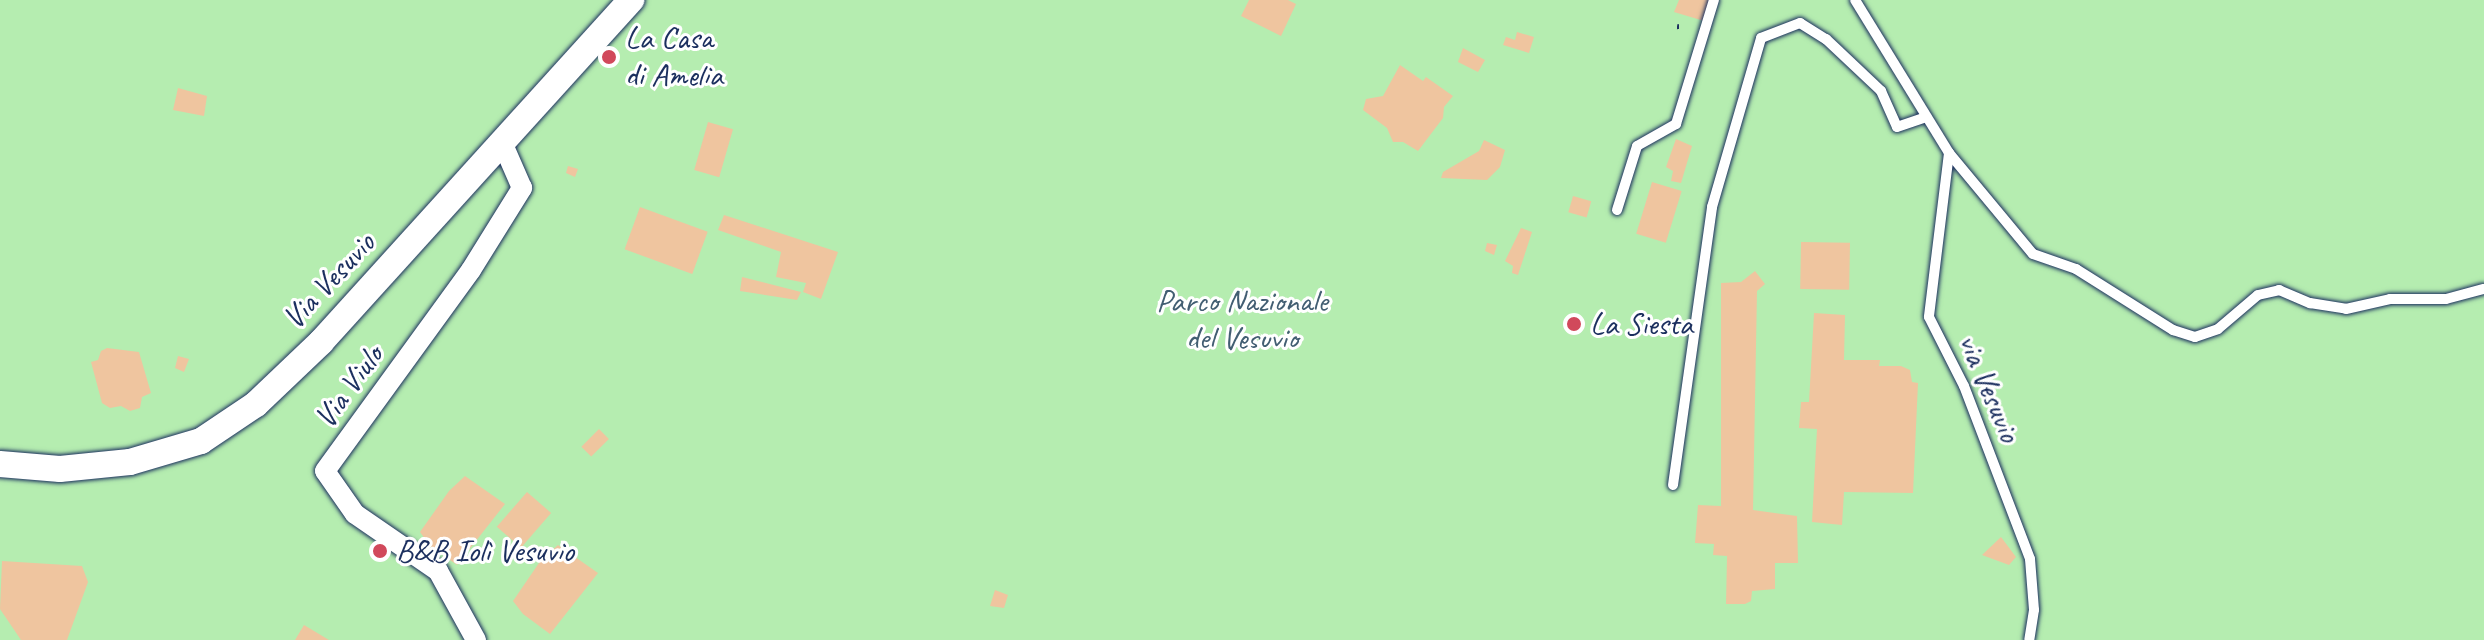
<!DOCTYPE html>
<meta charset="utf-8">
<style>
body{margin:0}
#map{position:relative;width:2484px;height:640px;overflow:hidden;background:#fcf3ec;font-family:Caveat,sans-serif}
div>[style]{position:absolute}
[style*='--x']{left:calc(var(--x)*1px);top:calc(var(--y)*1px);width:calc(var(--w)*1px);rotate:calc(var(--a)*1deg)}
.green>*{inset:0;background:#b5edb0;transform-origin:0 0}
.building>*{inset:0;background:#efc59f;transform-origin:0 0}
.path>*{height:5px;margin-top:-2.5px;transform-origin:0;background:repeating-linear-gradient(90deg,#1b2f5e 0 2px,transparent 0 8px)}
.roads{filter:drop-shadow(0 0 2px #1b2f5e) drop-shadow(0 0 2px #1b2f5e)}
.service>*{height:10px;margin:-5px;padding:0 5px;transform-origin:5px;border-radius:5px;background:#fff}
.minor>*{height:20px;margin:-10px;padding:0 10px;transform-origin:10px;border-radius:10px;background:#fff}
.tertiary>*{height:26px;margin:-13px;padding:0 13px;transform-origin:13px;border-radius:13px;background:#fff}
.dots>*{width:22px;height:22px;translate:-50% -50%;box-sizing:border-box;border:4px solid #fff;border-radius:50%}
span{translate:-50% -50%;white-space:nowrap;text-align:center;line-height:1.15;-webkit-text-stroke:6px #fff;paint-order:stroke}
.poi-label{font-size:32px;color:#1b2f5e}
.left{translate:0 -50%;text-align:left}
.street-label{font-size:32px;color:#1b2f5e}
.park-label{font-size:32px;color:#425e72}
</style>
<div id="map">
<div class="green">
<i style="left:0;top:0;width:2484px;height:640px"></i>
</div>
<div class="building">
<i style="clip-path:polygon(1249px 0,1288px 0,1296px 4px,1281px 36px,1241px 16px)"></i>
<i style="clip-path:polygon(1679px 0,1712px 0,1704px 21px,1674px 12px)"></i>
<i style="clip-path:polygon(1517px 32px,1534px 37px,1529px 53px,1503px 45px,1506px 37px,1515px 40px)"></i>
<i style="clip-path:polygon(1463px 48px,1485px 60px,1478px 72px,1458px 62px)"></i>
<i style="clip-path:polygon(1400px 65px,1423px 81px,1426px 77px,1453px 96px,1444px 107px,1443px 118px,1418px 151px,1403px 142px,1393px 142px,1387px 128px,1363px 110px,1366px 99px,1383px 96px)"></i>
<i style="clip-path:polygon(178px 88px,207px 96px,204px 116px,173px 110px)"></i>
<i style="left:708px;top:122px;width:26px;height:50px;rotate:16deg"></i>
<i style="clip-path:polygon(1676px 139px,1692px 146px,1681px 183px,1671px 181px,1673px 171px,1666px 167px)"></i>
<i style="clip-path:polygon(1484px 140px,1505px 150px,1500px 167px,1487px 180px,1441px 178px,1443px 172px,1479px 151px)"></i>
<i style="clip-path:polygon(568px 166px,578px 169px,575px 177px,566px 173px)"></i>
<i style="left:1652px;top:182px;width:31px;height:54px;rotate:17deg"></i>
<i style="left:1573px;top:196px;width:19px;height:17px;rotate:16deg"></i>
<i style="left:640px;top:207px;width:72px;height:45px;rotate:20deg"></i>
<i style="clip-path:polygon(724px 215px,838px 252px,821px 299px,803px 292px,806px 283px,776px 277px,781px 252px,718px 230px)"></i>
<i style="clip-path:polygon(1521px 228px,1532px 232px,1518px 275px,1512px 273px,1513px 266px,1505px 261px)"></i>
<i style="left:1801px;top:242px;width:49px;height:47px;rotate:1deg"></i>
<i style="clip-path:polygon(1487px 243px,1497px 245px,1494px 255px,1485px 251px)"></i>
<i style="clip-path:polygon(1755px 271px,1765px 284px,1757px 291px,1753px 510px,1797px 516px,1798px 563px,1775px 563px,1775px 589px,1752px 591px,1751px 601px,1745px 604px,1726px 604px,1727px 556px,1713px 555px,1714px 544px,1695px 543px,1698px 505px,1721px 506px,1721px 283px,1741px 282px)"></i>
<i style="clip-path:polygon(742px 277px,801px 292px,797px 300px,740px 291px)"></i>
<i style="clip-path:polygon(1814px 313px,1845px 315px,1844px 360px,1880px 360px,1879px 366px,1901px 366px,1910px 370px,1912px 382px,1918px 383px,1913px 493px,1844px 492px,1842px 525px,1812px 522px,1817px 429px,1799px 428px,1801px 402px,1809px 402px)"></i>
<i style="clip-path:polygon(107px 348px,139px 352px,151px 393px,142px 397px,140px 408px,130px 411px,121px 406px,110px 408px,102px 403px,91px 362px,98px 360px,101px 351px)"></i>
<i style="clip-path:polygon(178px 356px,189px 359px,184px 372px,175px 368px)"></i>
<i style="left:599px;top:429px;width:14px;height:25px;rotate:45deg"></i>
<i style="clip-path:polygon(465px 476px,505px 504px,457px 565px,430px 546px,420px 532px,449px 491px)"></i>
<i style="left:527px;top:492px;width:32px;height:46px;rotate:41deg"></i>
<i style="clip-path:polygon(2001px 537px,2016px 557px,2009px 565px,1982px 555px)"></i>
<i style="clip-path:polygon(558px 545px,598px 573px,550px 634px,523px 614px,513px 601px,541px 560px)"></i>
<i style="clip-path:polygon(2px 561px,82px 566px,88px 582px,67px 640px,21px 640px,0 609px)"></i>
<i style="clip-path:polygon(995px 590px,1008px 595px,1004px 608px,990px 606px)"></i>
<i style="clip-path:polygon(304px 625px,329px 640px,295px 640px)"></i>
</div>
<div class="path">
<i style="--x:1677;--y:26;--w:5;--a:11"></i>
</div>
<div class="roads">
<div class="service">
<i style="--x:1855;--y:0;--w:180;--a:58.4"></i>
<i style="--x:1949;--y:153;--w:131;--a:50.3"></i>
<i style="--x:2033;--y:254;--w:46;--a:19.2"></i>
<i style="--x:2076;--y:269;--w:115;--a:32.2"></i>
<i style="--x:2173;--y:330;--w:23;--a:18"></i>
<i style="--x:2195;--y:337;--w:24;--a:-19"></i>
<i style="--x:2218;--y:329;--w:52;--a:-40.4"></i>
<i style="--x:2258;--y:295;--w:22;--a:-13"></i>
<i style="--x:2279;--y:290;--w:34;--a:23"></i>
<i style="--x:2310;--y:303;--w:36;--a:9"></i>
<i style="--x:2346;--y:309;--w:45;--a:-12.8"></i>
<i style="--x:2390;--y:299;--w:56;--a:0"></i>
<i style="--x:2446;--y:299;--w:39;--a:-15"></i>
<i style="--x:1949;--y:153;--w:165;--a:97"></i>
<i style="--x:1929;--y:317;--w:77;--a:63.1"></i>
<i style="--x:1964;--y:386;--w:185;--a:69.1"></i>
<i style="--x:2030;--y:559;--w:51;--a:85.5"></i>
<i style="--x:2034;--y:610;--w:30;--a:99"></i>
<i style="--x:1617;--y:210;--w:67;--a:-72.6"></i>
<i style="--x:1637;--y:146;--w:45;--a:-29.4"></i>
<i style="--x:1676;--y:124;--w:130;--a:-73"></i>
<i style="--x:1673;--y:485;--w:281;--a:-82"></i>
<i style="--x:1712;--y:207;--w:176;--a:-73.8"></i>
<i style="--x:1761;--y:38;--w:42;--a:-21"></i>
<i style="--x:1800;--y:23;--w:31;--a:32"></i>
<i style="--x:1826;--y:39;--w:76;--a:43.4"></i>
<i style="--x:1881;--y:91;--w:39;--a:66"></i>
<i style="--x:1897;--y:127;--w:31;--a:-19"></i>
</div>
<div class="minor">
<i style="--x:476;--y:640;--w:79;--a:-118.8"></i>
<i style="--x:438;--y:571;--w:101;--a:-145.5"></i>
<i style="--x:355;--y:514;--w:52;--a:-124.9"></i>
<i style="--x:325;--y:471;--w:248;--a:-54"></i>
<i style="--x:471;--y:270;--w:97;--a:-58.1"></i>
<i style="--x:522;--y:188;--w:50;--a:-113.5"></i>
</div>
<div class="tertiary">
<i style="--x:0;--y:464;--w:60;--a:4.8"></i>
<i style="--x:60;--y:469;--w:70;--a:-5.7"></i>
<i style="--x:130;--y:462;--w:74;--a:-16.5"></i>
<i style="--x:201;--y:441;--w:66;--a:-33.9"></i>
<i style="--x:256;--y:404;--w:90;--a:-43.6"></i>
<i style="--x:321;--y:342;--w:462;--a:-47.8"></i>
</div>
</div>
<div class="dots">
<i style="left:609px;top:57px;background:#d1495b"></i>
<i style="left:1574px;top:324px;background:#d1495b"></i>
<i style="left:380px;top:551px;background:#d1495b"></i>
</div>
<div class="poi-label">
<span class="left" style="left:625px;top:57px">La Casa<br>di Amelia</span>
<span class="left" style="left:1590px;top:324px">La Siesta</span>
<span class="left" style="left:396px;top:551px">B&amp;B Iolì Vesuvio</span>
</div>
<div class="street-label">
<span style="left:329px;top:281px;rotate:-47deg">Via Vesuvio</span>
<span style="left:349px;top:387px;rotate:-54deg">Via Viulo</span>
<span style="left:1989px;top:388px;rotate:67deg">via Vesuvio</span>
</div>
<div class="park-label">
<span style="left:1242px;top:320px">Parco Nazionale<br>del Vesuvio</span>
</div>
</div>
